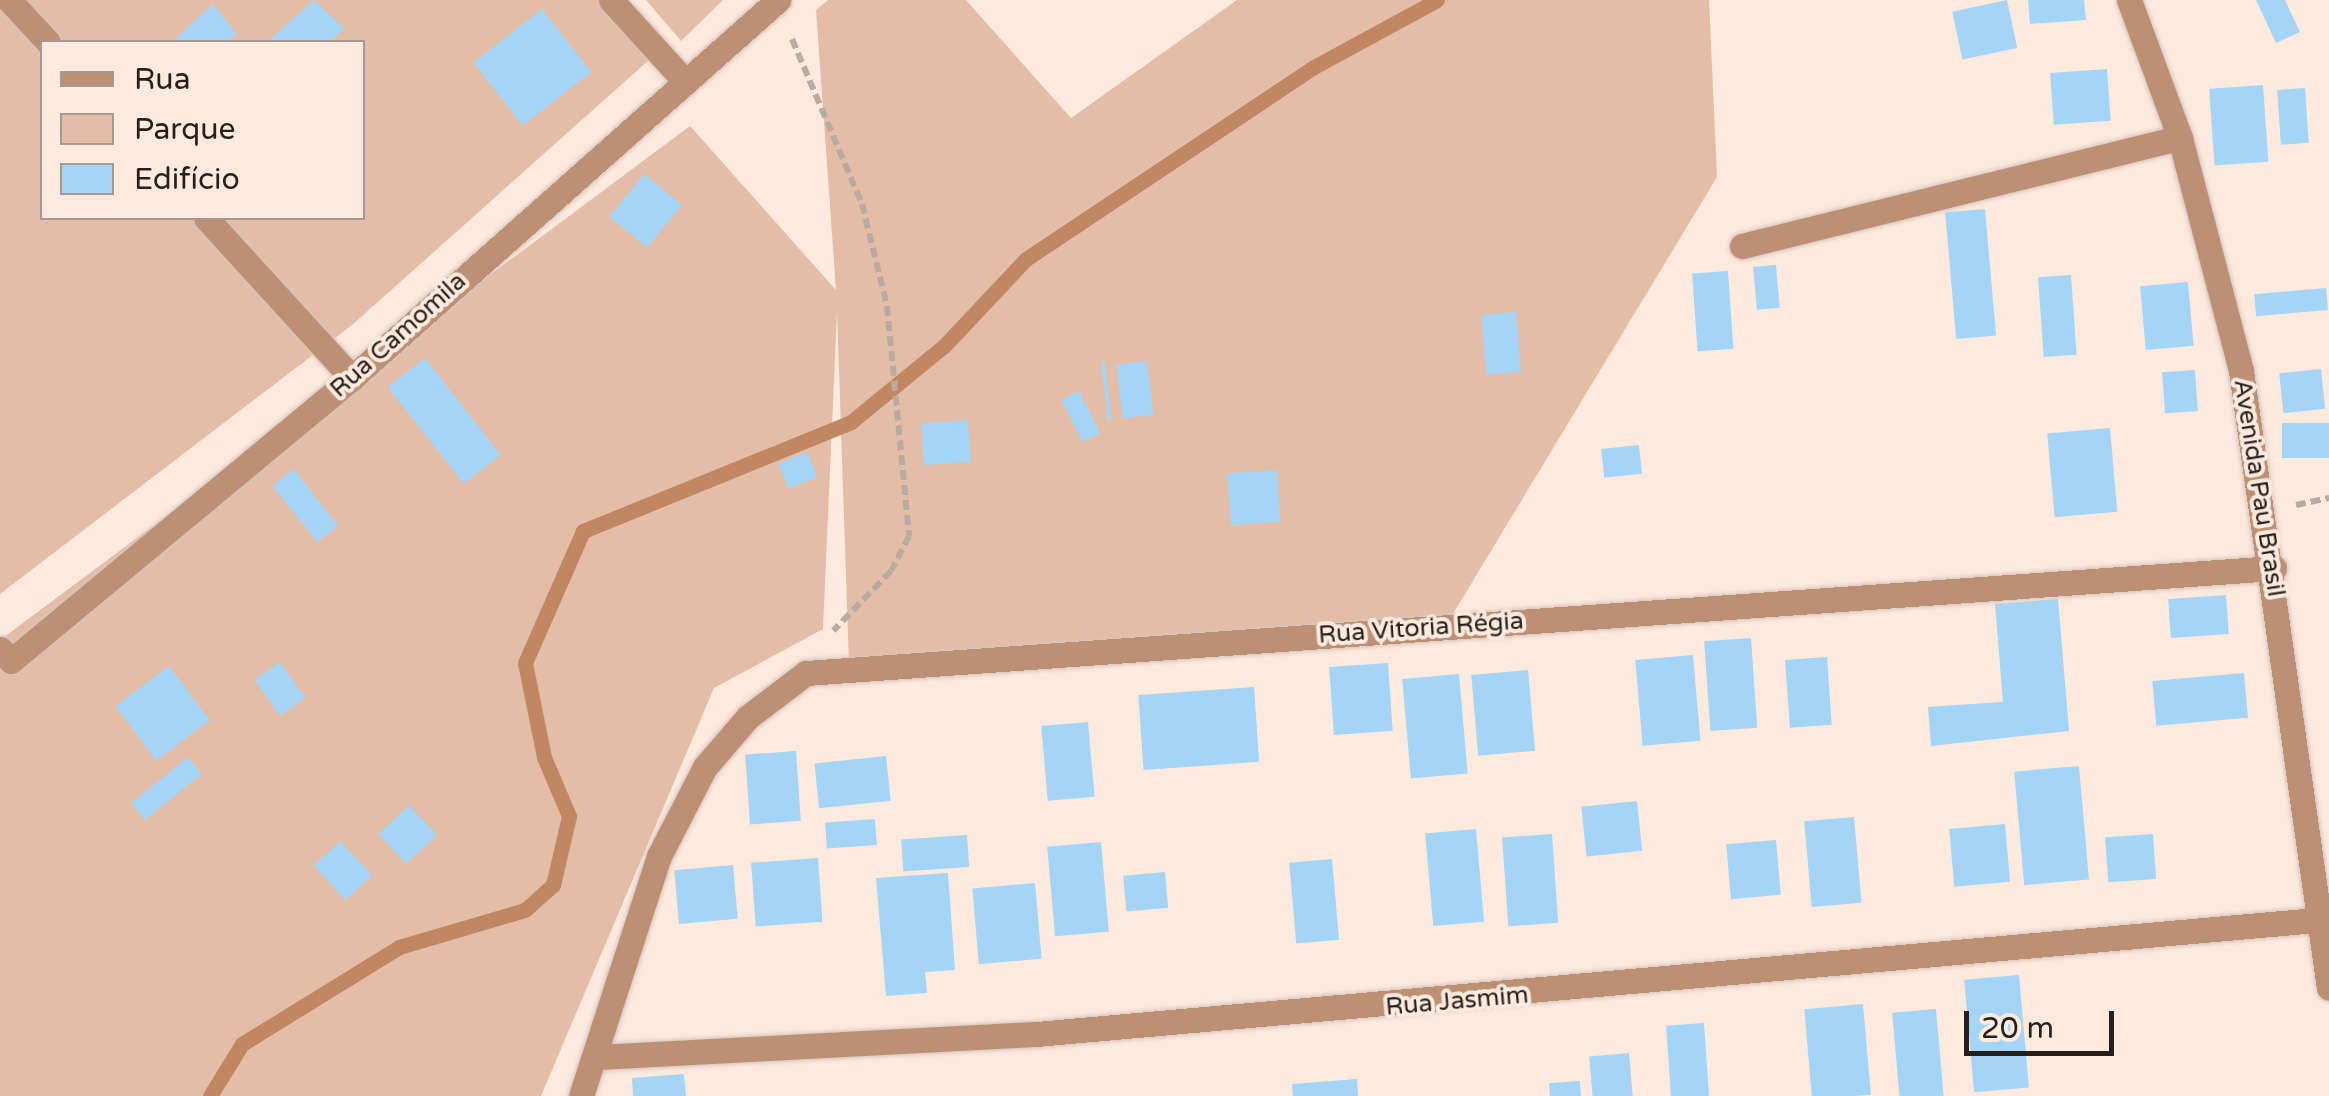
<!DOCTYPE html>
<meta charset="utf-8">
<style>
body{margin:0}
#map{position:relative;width:2329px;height:1096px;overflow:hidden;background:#fdeadf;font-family:"Varela Round",sans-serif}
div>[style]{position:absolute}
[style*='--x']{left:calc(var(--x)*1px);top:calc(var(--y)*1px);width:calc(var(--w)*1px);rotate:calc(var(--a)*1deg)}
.green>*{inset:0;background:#e4bda6}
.stream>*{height:15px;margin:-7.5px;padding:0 7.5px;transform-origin:7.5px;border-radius:7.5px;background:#c18763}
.building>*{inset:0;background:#a4d5f7;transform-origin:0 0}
.path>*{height:6px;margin-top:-3px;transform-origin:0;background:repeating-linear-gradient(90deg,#baaba2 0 10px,transparent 0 15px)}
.roads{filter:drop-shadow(0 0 2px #d6c5bc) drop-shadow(0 0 2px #d6c5bc)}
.minor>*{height:25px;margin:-12.5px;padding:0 12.5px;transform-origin:12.5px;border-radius:12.5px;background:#bd9075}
span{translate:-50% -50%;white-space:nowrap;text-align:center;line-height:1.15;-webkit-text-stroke:8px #fdeadf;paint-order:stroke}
.street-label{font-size:25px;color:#261f1b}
.legend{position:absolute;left:40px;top:40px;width:325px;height:180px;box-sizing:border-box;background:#fdeadf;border:2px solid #a79991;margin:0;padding:12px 18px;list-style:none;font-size:30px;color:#261f1b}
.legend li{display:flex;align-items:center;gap:20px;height:50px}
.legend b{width:50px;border:2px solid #a79991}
.scale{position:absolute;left:1964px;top:1011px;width:150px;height:45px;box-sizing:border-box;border:5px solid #261f1b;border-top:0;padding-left:12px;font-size:30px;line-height:35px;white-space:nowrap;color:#261f1b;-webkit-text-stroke:8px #fdeadf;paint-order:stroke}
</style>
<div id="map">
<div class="green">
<i style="clip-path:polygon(evenodd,0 0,607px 0,658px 52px,352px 325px,0 594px,0 0,42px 42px,362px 42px,362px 218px,42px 218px,42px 42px)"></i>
<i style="clip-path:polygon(646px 0,723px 0,681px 41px)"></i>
<i style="clip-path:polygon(828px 0,966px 0,1071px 118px,1237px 0,1709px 0,1717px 177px,1445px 627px,849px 665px,837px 311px,823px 629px,714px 688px,541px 1096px,0 1096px,0 640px,690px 126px,836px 290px,816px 10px)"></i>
</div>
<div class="stream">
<i style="--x:210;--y:1096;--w:61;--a:-58.4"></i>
<i style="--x:242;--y:1044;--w:185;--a:-31.7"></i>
<i style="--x:399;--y:947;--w:131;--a:-16.4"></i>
<i style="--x:525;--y:910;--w:38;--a:-42"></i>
<i style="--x:553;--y:885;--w:71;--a:-76.9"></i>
<i style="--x:569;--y:816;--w:64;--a:-113"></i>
<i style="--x:544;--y:757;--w:96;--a:-101.4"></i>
<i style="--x:525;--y:663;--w:144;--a:-66.3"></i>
<i style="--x:583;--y:531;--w:289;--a:-22.1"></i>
<i style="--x:851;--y:422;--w:120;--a:-39.3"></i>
<i style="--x:944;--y:346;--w:120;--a:-46.7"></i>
<i style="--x:1026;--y:259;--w:344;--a:-33.7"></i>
<i style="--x:1312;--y:68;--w:142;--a:-28.5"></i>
</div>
<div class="building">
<i style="clip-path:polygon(314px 0,345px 29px,329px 42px,267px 42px)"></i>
<i style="left:2007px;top:0;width:49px;height:56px;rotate:78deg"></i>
<i style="clip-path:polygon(2028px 0,2084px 0,2086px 20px,2030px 24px)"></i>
<i style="clip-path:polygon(2256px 0,2285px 0,2300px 32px,2276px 43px)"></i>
<i style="clip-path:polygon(213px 4px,237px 34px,226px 42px,172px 42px)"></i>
<i style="left:542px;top:9px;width:80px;height:87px;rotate:52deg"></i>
<i style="left:2107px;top:69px;width:52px;height:57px;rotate:86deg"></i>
<i style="left:2263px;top:85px;width:77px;height:54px;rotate:86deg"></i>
<i style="left:2305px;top:88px;width:55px;height:28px;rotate:86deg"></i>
<i style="left:644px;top:174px;width:49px;height:55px;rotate:39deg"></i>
<i style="left:1985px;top:209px;width:127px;height:40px;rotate:85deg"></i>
<i style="left:1776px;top:265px;width:43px;height:23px;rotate:85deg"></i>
<i style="left:1728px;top:271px;width:78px;height:36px;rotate:86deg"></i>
<i style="left:2071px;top:275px;width:80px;height:33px;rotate:86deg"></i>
<i style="left:2188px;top:282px;width:64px;height:48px;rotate:85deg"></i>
<i style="left:2326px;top:288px;width:22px;height:72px;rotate:85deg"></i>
<i style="left:1516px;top:312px;width:60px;height:35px;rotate:85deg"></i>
<i style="left:425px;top:358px;width:123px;height:47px;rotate:52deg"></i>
<i style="left:1147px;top:361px;width:54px;height:31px;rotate:83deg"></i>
<i style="clip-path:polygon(1105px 362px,1111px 421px,1108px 421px,1101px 363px)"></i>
<i style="left:2321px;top:369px;width:40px;height:42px;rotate:84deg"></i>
<i style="left:2195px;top:370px;width:41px;height:33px;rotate:86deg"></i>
<i style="left:1079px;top:391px;width:47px;height:20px;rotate:63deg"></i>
<i style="left:968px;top:420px;width:42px;height:47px;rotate:86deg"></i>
<i style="left:2329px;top:423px;width:35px;height:47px;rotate:90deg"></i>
<i style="left:2110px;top:428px;width:84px;height:63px;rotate:85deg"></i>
<i style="left:1639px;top:445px;width:29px;height:38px;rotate:84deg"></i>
<i style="left:807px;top:452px;width:27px;height:31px;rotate:68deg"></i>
<i style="left:294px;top:469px;width:72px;height:27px;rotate:52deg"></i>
<i style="left:1277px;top:470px;width:52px;height:50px;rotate:86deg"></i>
<i style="left:2226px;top:595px;width:39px;height:58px;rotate:86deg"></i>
<i style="clip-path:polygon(2058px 599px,2069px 731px,1931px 746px,1928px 707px,2003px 702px,1995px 604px)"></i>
<i style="left:1751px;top:638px;width:90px;height:47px;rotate:86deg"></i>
<i style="left:1693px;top:655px;width:86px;height:58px;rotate:85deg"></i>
<i style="left:1827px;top:657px;width:68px;height:42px;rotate:86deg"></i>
<i style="left:280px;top:662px;width:44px;height:31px;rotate:55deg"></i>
<i style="left:1388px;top:663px;width:68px;height:59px;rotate:86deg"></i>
<i style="left:169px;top:666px;width:68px;height:67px;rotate:53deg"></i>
<i style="left:1528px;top:670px;width:81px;height:57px;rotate:85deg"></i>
<i style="left:2244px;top:673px;width:45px;height:92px;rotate:85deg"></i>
<i style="left:1459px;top:674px;width:100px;height:57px;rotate:85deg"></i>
<i style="left:1254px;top:687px;width:75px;height:116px;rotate:86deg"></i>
<i style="left:1088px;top:722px;width:75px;height:47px;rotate:85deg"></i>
<i style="left:796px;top:751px;width:70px;height:51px;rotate:86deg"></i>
<i style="left:886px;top:756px;width:45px;height:72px;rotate:84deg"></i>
<i style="left:188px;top:757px;width:22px;height:73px;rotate:51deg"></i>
<i style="left:2079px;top:766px;width:114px;height:65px;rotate:85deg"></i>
<i style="left:1637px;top:801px;width:50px;height:56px;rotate:84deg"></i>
<i style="left:409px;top:805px;width:41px;height:42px;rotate:47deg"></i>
<i style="left:1854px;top:817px;width:86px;height:50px;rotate:85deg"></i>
<i style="left:875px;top:819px;width:26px;height:50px;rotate:86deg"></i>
<i style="left:2005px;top:824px;width:58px;height:56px;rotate:85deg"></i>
<i style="left:1476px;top:829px;width:93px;height:51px;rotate:85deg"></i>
<i style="left:1552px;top:834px;width:89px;height:50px;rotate:86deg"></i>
<i style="left:2153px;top:834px;width:45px;height:48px;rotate:86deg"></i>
<i style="left:967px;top:835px;width:32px;height:66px;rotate:86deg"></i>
<i style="left:1776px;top:840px;width:55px;height:50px;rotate:85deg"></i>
<i style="left:340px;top:841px;width:47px;height:36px;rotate:47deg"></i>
<i style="left:1101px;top:842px;width:90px;height:54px;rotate:85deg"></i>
<i style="left:818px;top:858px;width:64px;height:67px;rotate:86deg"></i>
<i style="left:1332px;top:859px;width:81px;height:43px;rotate:85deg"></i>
<i style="left:733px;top:865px;width:54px;height:59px;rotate:85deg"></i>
<i style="left:1165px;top:872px;width:36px;height:42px;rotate:85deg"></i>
<i style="clip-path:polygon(948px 873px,955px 970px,925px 972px,927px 993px,886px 996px,876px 878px)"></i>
<i style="left:1035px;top:883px;width:76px;height:63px;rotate:85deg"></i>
<i style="left:2019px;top:975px;width:113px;height:55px;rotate:85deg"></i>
<i style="left:1863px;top:1004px;width:91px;height:59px;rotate:85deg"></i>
<i style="left:1936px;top:1009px;width:87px;height:44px;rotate:85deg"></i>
<i style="left:1704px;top:1023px;width:73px;height:38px;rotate:86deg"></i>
<i style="left:1629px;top:1053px;width:43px;height:40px;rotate:85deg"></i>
<i style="clip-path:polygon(684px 1074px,686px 1096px,633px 1096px,632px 1078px)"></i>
<i style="clip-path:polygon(1357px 1079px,1358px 1096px,1293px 1096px,1292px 1084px)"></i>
<i style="left:1580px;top:1081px;width:15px;height:31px;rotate:86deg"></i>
</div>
<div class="path">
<i style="--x:792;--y:39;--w:179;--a:67"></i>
<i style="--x:862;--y:204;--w:105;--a:76.2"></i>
<i style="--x:887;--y:306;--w:231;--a:84.5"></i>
<i style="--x:909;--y:536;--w:39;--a:117"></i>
<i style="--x:891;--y:571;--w:83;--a:134"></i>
<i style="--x:2296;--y:505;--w:34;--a:-12"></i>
</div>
<div class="roads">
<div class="minor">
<i style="--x:9;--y:0;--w:57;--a:47.1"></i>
<i style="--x:611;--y:0;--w:107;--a:47.7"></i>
<i style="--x:2129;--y:0;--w:147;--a:69.7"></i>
<i style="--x:2180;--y:138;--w:241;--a:75.3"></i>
<i style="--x:2241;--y:371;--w:623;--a:81.88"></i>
<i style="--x:206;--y:218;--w:217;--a:47.6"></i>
<i style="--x:1742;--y:246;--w:451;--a:-13.9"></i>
<i style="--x:0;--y:649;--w:16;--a:47"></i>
<i style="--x:11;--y:661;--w:443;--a:-39.7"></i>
<i style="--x:352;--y:378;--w:570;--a:-41.58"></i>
<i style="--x:596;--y:1057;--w:441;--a:-3"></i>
<i style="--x:1036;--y:1034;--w:1285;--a:-5.09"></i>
<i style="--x:581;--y:1096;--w:252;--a:-72"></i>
<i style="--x:659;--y:856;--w:100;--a:-62.7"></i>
<i style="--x:705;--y:767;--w:66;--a:-49.3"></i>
<i style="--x:748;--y:717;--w:73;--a:-37.2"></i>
<i style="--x:806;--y:673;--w:1472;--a:-4.09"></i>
</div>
</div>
<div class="street-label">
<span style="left:398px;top:335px;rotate:-42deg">Rua Camomila</span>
<span style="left:2259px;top:488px;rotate:81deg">Avenida Pau Brasil</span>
<span style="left:1421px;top:628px;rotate:-4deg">Rua Vitoria Régia</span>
<span style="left:1457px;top:1001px;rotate:-5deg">Rua Jasmim</span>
</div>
<ul class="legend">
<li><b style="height:12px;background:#bd9075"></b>Rua</li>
<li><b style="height:28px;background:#e4bda6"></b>Parque</li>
<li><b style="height:28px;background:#a4d5f7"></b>Edifício</li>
</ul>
<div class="scale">20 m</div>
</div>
